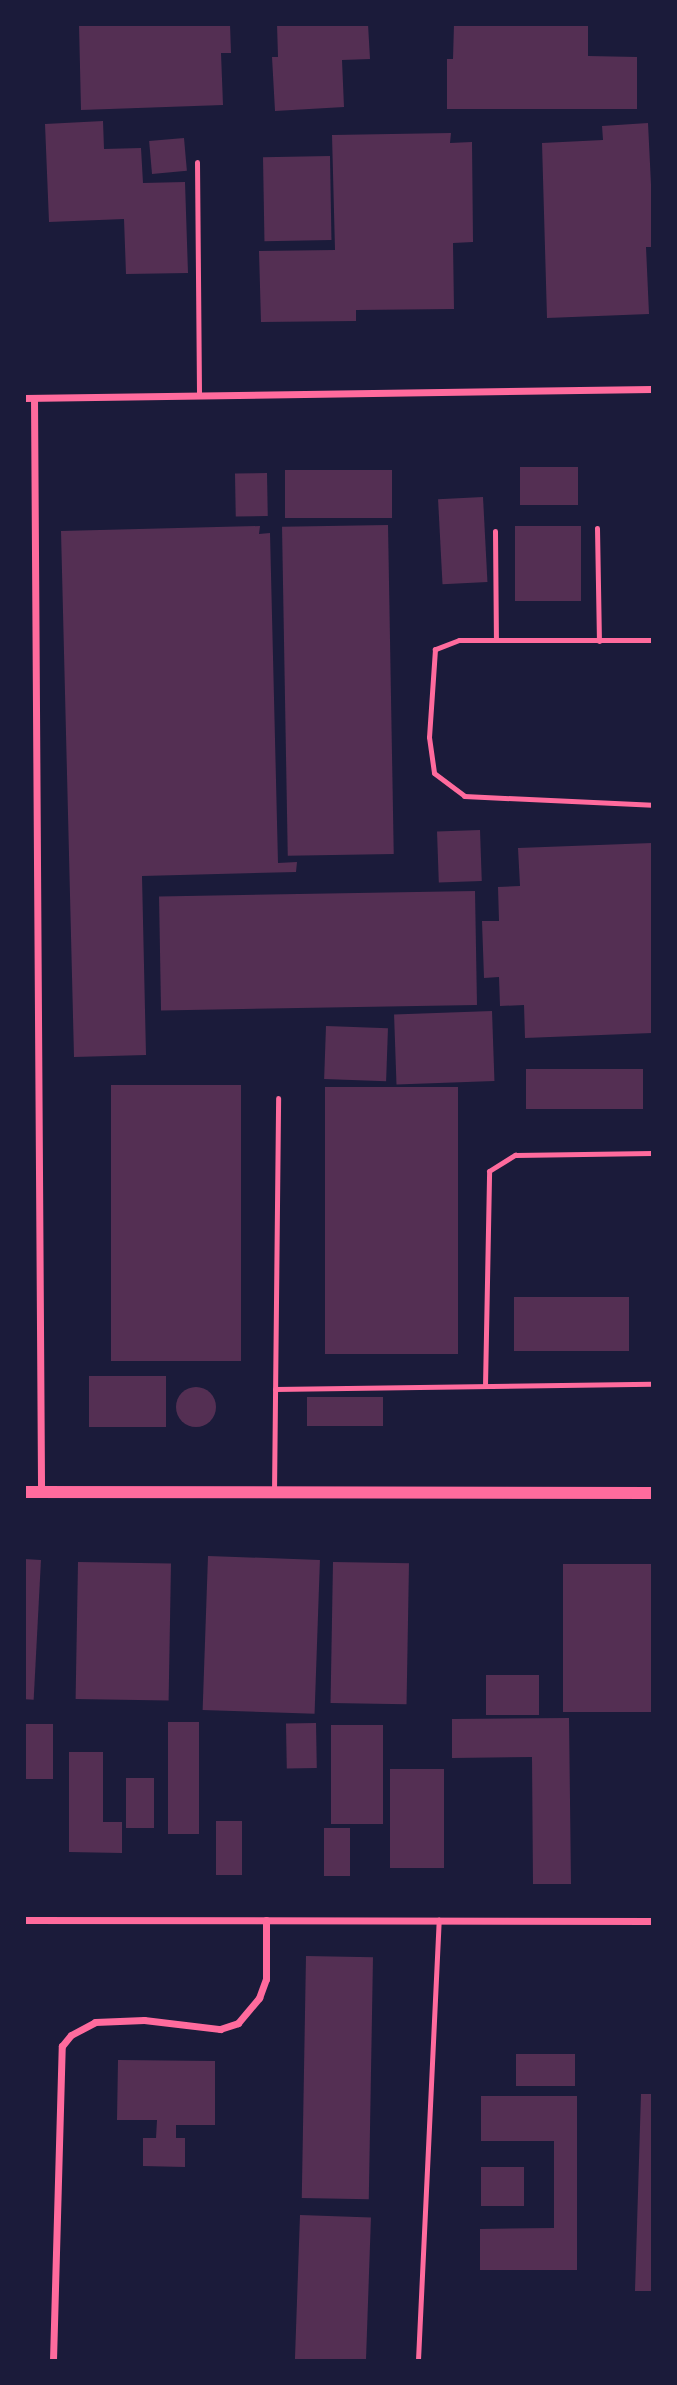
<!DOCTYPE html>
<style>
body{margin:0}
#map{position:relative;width:677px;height:2385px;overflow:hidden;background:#1b1b3a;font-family:"Playfair Display",serif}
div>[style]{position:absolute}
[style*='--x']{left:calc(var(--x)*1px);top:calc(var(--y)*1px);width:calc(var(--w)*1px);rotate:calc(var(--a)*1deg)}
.building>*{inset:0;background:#542f53;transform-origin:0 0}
.round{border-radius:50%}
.service>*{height:5px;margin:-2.5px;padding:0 2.5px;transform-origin:2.5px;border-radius:2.5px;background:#ff6b9d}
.minor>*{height:7px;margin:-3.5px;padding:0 3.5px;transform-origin:3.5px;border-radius:3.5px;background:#ff6b9d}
.tertiary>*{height:12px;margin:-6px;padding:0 6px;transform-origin:6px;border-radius:6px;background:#ff6b9d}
span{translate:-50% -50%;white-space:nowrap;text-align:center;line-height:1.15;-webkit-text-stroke:5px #1b1b3a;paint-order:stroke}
.frame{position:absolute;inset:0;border:26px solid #1b1b3a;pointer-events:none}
</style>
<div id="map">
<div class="building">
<i style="clip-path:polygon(79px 24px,230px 24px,231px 53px,221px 53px,223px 105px,81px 110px)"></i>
<i style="clip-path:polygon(277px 24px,368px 24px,370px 59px,342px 60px,344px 107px,275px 111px,272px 57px,278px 57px)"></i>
<i style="clip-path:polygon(454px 24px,588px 24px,588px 56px,637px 57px,637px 109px,447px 109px,447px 59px,453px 59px)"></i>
<i style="clip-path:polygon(103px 121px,104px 149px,141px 148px,143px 183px,185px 182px,188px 273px,126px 274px,124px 219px,49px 222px,45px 124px)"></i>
<i style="clip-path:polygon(648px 123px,652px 205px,652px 247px,646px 247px,649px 314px,547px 318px,542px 143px,603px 140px,602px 126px)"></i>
<i style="clip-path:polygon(451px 133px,450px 143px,472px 142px,473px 242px,453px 243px,454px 309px,356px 310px,356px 321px,261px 322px,259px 251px,335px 250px,332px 135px)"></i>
<i style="left:184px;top:138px;width:33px;height:35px;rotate:85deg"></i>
<i style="left:330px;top:156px;width:84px;height:67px;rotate:89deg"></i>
<i style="left:520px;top:467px;width:58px;height:38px"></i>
<i style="left:285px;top:470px;width:107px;height:48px"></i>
<i style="left:267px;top:473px;width:43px;height:32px;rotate:89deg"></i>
<i style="left:483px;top:497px;width:85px;height:45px;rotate:87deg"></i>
<i style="left:388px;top:525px;width:329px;height:106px;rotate:89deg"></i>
<i style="clip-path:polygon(260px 526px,259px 534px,270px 533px,278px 863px,297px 862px,296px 872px,142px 876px,146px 1055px,74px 1057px,61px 531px)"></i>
<i style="left:515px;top:526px;width:66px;height:75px"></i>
<i style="left:480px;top:830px;width:51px;height:43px;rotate:88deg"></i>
<i style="clip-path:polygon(652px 843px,652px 1033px,525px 1038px,524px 1005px,500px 1006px,499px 977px,484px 978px,482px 921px,499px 921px,498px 887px,520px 886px,518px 848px)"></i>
<i style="left:475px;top:891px;width:114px;height:316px;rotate:89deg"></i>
<i style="left:492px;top:1011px;width:70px;height:98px;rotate:88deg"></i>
<i style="left:326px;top:1026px;width:62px;height:53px;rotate:2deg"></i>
<i style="left:643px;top:1069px;width:40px;height:117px;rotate:90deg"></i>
<i style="left:111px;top:1085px;width:130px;height:276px"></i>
<i style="left:325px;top:1087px;width:133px;height:267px"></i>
<i style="left:514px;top:1297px;width:115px;height:54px"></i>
<i style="left:89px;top:1376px;width:77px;height:51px"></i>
<i class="round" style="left:176px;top:1387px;width:40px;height:40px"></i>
<i style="left:383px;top:1397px;width:29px;height:76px;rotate:90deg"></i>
<i style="left:208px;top:1556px;width:112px;height:154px;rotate:2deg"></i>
<i style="left:24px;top:1559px;width:17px;height:140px;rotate:3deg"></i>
<i style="left:78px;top:1562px;width:93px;height:137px;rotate:1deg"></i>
<i style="left:333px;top:1562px;width:76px;height:141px;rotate:1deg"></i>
<i style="left:652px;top:1564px;width:148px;height:89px;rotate:90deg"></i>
<i style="left:539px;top:1675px;width:40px;height:53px;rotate:90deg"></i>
<i style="clip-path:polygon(569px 1718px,571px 1884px,533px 1884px,532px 1757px,452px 1758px,452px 1719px)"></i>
<i style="left:199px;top:1722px;width:112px;height:31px;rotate:90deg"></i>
<i style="left:316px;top:1723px;width:45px;height:30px;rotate:89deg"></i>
<i style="left:24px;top:1724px;width:29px;height:55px"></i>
<i style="left:331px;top:1725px;width:52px;height:99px"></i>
<i style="clip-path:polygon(69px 1752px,103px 1752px,103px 1822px,122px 1822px,122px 1853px,69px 1852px)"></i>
<i style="left:390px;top:1769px;width:54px;height:99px"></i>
<i style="left:126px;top:1778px;width:28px;height:50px"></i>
<i style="left:242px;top:1821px;width:54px;height:26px;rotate:90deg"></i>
<i style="left:350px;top:1828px;width:48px;height:26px;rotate:90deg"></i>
<i style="left:306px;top:1956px;width:67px;height:242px;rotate:1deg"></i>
<i style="left:575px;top:2054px;width:32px;height:59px;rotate:90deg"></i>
<i style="clip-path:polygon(118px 2060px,215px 2061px,215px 2125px,176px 2125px,176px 2138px,185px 2138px,185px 2167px,143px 2166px,143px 2138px,156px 2138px,157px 2120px,117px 2120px)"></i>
<i style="clip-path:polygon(641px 2094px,652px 2094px,652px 2291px,635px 2291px)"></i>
<i style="clip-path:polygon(481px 2096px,577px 2096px,577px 2270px,480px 2270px,480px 2229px,554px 2228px,554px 2141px,481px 2141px)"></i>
<i style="left:481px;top:2167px;width:43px;height:39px"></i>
<i style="left:300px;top:2215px;width:71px;height:145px;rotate:2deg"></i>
</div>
<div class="service">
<i style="--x:197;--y:162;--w:234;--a:89.5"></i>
<i style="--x:597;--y:528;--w:113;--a:89"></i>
<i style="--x:495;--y:531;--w:108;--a:89.5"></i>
<i style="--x:652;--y:640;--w:193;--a:180"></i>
<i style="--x:459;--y:640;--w:26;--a:159"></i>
<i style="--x:435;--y:649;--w:88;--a:93.9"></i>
<i style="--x:429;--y:737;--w:36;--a:82"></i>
<i style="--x:434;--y:773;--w:38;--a:37"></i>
<i style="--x:464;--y:796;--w:188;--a:2.7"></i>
<i style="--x:485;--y:1386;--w:215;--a:-88.9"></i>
<i style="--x:489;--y:1171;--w:31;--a:-32"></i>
<i style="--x:515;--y:1155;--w:137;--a:-0.8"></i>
<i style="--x:275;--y:1389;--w:377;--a:-0.8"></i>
<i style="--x:274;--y:1493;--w:395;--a:-89.4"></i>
<i style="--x:418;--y:2360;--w:441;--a:-87.3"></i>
</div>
<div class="minor">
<i style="--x:24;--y:398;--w:628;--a:-0.82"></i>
<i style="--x:34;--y:398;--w:1094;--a:89.63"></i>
<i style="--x:24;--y:1920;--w:628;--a:0.09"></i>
<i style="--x:53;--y:2360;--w:314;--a:-88.4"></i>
<i style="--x:62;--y:2046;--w:14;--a:-51"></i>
<i style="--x:71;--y:2035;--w:27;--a:-28"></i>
<i style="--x:95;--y:2022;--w:49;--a:-2.3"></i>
<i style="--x:144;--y:2020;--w:77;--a:6.8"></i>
<i style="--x:220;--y:2029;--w:19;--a:-18"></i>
<i style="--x:238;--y:2023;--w:33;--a:-50"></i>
<i style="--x:259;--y:1998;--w:20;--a:-70"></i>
<i style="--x:266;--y:1979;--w:59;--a:-90"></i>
</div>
<div class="tertiary">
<i style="--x:24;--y:1492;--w:628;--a:0.09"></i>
</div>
<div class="frame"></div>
</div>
